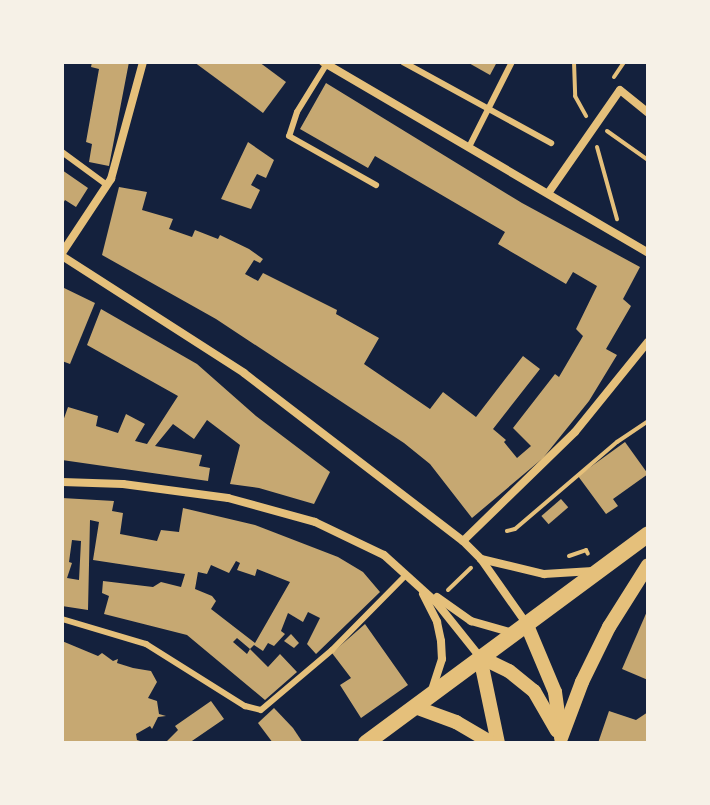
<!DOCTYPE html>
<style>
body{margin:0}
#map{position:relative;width:710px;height:805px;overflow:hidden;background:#14213d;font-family:Arial,sans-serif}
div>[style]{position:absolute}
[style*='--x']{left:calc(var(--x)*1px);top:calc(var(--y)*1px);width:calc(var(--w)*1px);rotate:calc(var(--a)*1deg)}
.building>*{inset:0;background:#c6a872;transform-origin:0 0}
.path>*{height:4px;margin:-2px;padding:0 2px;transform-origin:2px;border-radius:2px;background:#e5c07b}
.service>*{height:6px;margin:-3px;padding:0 3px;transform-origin:3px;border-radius:3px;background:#e5c07b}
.minor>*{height:8px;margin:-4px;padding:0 4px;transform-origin:4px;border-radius:4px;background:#e5c07b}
.tertiary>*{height:14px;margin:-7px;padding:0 7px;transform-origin:7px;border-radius:7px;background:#e5c07b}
.secondary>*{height:16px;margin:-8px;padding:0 8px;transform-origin:8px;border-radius:8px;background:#e5c07b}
span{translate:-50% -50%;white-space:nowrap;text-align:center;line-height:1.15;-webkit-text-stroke:8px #f6f1e7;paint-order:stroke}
.frame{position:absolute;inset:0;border:64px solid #f6f1e7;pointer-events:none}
</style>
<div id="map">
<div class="building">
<i style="clip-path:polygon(92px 62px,129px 62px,109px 166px,89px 162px,92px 144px,86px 142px,99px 69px,91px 67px)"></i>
<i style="clip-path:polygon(194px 62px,259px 62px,286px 82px,263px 113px)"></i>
<i style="clip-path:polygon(467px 62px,497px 62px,490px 75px)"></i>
<i style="clip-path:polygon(326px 83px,522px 203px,640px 267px,623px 299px,631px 306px,606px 349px,617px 355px,589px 401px,543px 458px,472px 518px,430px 464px,404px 443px,216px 319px,102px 255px,119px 187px,147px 192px,142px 210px,173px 219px,169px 229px,192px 237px,195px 230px,218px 239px,220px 235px,249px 249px,263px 259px,260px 263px,254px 260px,245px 274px,258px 281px,263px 273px,337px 310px,336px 314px,379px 338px,364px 364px,430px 409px,443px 392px,476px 417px,523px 356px,540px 369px,493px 429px,506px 440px,504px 442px,517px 458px,531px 446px,513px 428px,555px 374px,559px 377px,583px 336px,576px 329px,597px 286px,573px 272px,566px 284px,498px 244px,505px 232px,375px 156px,368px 168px,300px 129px)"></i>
<i style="clip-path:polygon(248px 142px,274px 160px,266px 178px,257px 174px,251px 185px,260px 190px,251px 209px,221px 199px)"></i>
<i style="clip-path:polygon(62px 170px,88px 188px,76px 207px,65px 200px,62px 205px)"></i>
<i style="clip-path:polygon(62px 287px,95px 303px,70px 364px,62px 361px)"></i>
<i style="clip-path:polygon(101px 309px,197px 364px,256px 416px,330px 472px,314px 504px,259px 488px,230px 484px,240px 445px,207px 420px,194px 439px,173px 424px,155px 446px,202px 455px,199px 466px,210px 468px,208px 481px,62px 460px,62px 424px,68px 407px,98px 416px,96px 426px,118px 433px,126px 414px,145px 424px,135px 441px,147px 444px,178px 396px,87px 345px)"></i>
<i style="clip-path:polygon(625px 442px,648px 474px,613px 499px,618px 506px,606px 514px,578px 476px)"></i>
<i style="clip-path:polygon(evenodd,62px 498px,114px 501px,112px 511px,123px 513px,120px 534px,157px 541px,161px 530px,179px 532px,183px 508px,255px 525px,338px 557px,363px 572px,380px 592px,316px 654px,307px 644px,320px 618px,308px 612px,303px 622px,288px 613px,281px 631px,285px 634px,274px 646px,268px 643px,263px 651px,254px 645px,250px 649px,237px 638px,233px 642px,247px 654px,250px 649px,268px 667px,280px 654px,297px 672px,265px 700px,187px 635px,104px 614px,109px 596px,102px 593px,103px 581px,153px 587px,161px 582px,181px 587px,185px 574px,93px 560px,99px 522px,90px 520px,88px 610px,62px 606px,62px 498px,72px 540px,81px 541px,79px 580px,67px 578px,72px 563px,69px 562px,72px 540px,62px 498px,236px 561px,240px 563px,237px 570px,255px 576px,257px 569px,290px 582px,255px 643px,211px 609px,216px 601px,212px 596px,195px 589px,198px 572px,207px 574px,211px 565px,229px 573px,236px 561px)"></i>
<i style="left:561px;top:499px;width:11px;height:26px;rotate:49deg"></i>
<i style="clip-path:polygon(648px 609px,648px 680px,622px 669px)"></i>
<i style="clip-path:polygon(365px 624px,408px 685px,361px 718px,340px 685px,351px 678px,332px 653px)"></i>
<i style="clip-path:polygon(291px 634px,299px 643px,294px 648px,284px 641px)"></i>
<i style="clip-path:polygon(62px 641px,98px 656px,102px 653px,113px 661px,118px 659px,117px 663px,133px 668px,151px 671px,157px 682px,148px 698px,157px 701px,159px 714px,166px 716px,158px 717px,152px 729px,150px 726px,136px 734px,137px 740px,147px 743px,62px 743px)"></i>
<i style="clip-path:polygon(211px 701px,224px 719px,189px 743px,165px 743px,178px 730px,175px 726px)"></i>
<i style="clip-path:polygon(274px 708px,293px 728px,303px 743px,273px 743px,258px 723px)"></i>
<i style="clip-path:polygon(609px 711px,636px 720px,648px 712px,648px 743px,598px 743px)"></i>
</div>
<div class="path">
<i style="--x:574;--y:62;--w:34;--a:88"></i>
<i style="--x:575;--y:96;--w:23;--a:61"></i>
<i style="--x:614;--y:77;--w:18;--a:-56"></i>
<i style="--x:607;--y:131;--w:50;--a:35.3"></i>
<i style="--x:597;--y:147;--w:75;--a:74.5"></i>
<i style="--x:507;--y:531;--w:8;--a:-14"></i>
<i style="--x:515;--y:529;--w:134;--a:-40.5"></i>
<i style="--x:617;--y:442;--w:37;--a:-34"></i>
<i style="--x:569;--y:556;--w:18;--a:-19"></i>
<i style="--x:586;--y:550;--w:4;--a:63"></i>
<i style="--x:448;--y:590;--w:32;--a:-44"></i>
</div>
<div class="service">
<i style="--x:403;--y:62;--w:169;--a:28.7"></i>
<i style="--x:326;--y:65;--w:55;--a:121.7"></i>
<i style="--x:297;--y:112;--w:25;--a:108"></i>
<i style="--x:289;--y:136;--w:100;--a:29.4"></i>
<i style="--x:469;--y:147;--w:95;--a:-63.2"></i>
<i style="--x:62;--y:152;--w:56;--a:36.3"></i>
<i style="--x:62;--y:619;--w:88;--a:16.6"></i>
<i style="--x:146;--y:644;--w:117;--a:32.1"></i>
<i style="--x:245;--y:706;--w:16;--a:14"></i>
<i style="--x:261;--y:710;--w:93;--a:-40.2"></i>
<i style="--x:332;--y:650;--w:105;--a:-45.4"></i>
</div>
<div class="minor">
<i style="--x:323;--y:62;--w:377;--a:30.4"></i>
<i style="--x:549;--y:192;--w:124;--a:-55.2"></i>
<i style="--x:620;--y:90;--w:36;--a:39"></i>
<i style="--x:62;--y:253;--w:89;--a:-56.5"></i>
<i style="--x:111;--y:179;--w:121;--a:-74.7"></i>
<i style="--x:62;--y:256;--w:216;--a:32.7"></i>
<i style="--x:244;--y:373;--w:276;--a:37.5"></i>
<i style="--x:463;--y:541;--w:25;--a:45"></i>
<i style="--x:481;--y:559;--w:78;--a:54.9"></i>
<i style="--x:62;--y:482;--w:61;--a:1.9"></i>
<i style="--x:123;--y:484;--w:106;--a:7.6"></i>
<i style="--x:228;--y:498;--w:90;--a:15.4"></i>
<i style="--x:315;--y:522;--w:76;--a:25.6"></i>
<i style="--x:384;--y:555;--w:70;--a:42.1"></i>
<i style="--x:436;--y:602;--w:70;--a:51.3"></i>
<i style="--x:463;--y:541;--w:156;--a:-44.2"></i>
<i style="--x:575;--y:432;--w:116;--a:-51"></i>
<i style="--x:481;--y:559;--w:65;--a:13.4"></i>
<i style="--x:544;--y:574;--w:49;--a:-3.5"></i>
<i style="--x:423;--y:594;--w:31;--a:63"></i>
<i style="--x:437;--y:622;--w:19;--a:78"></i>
<i style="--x:441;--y:641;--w:18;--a:87"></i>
<i style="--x:442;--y:659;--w:33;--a:108"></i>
<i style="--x:437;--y:597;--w:42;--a:35.2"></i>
<i style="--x:471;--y:621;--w:44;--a:15.9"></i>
</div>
<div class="tertiary">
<i style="--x:526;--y:623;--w:75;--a:67.2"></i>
<i style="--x:555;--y:692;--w:43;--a:82.1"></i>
<i style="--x:480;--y:657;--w:32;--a:26"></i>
<i style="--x:509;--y:671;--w:32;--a:39"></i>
<i style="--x:534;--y:691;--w:46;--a:60.1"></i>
<i style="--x:480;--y:657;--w:88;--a:78.2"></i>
<i style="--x:415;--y:707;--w:44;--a:20.1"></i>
<i style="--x:456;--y:722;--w:42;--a:30.3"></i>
<i style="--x:561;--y:738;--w:60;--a:-69.4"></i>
<i style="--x:582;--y:682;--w:61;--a:-63.9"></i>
<i style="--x:609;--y:627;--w:73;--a:-57.8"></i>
</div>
<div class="secondary">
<i style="--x:366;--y:743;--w:351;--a:-36.5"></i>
</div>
<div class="frame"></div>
</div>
